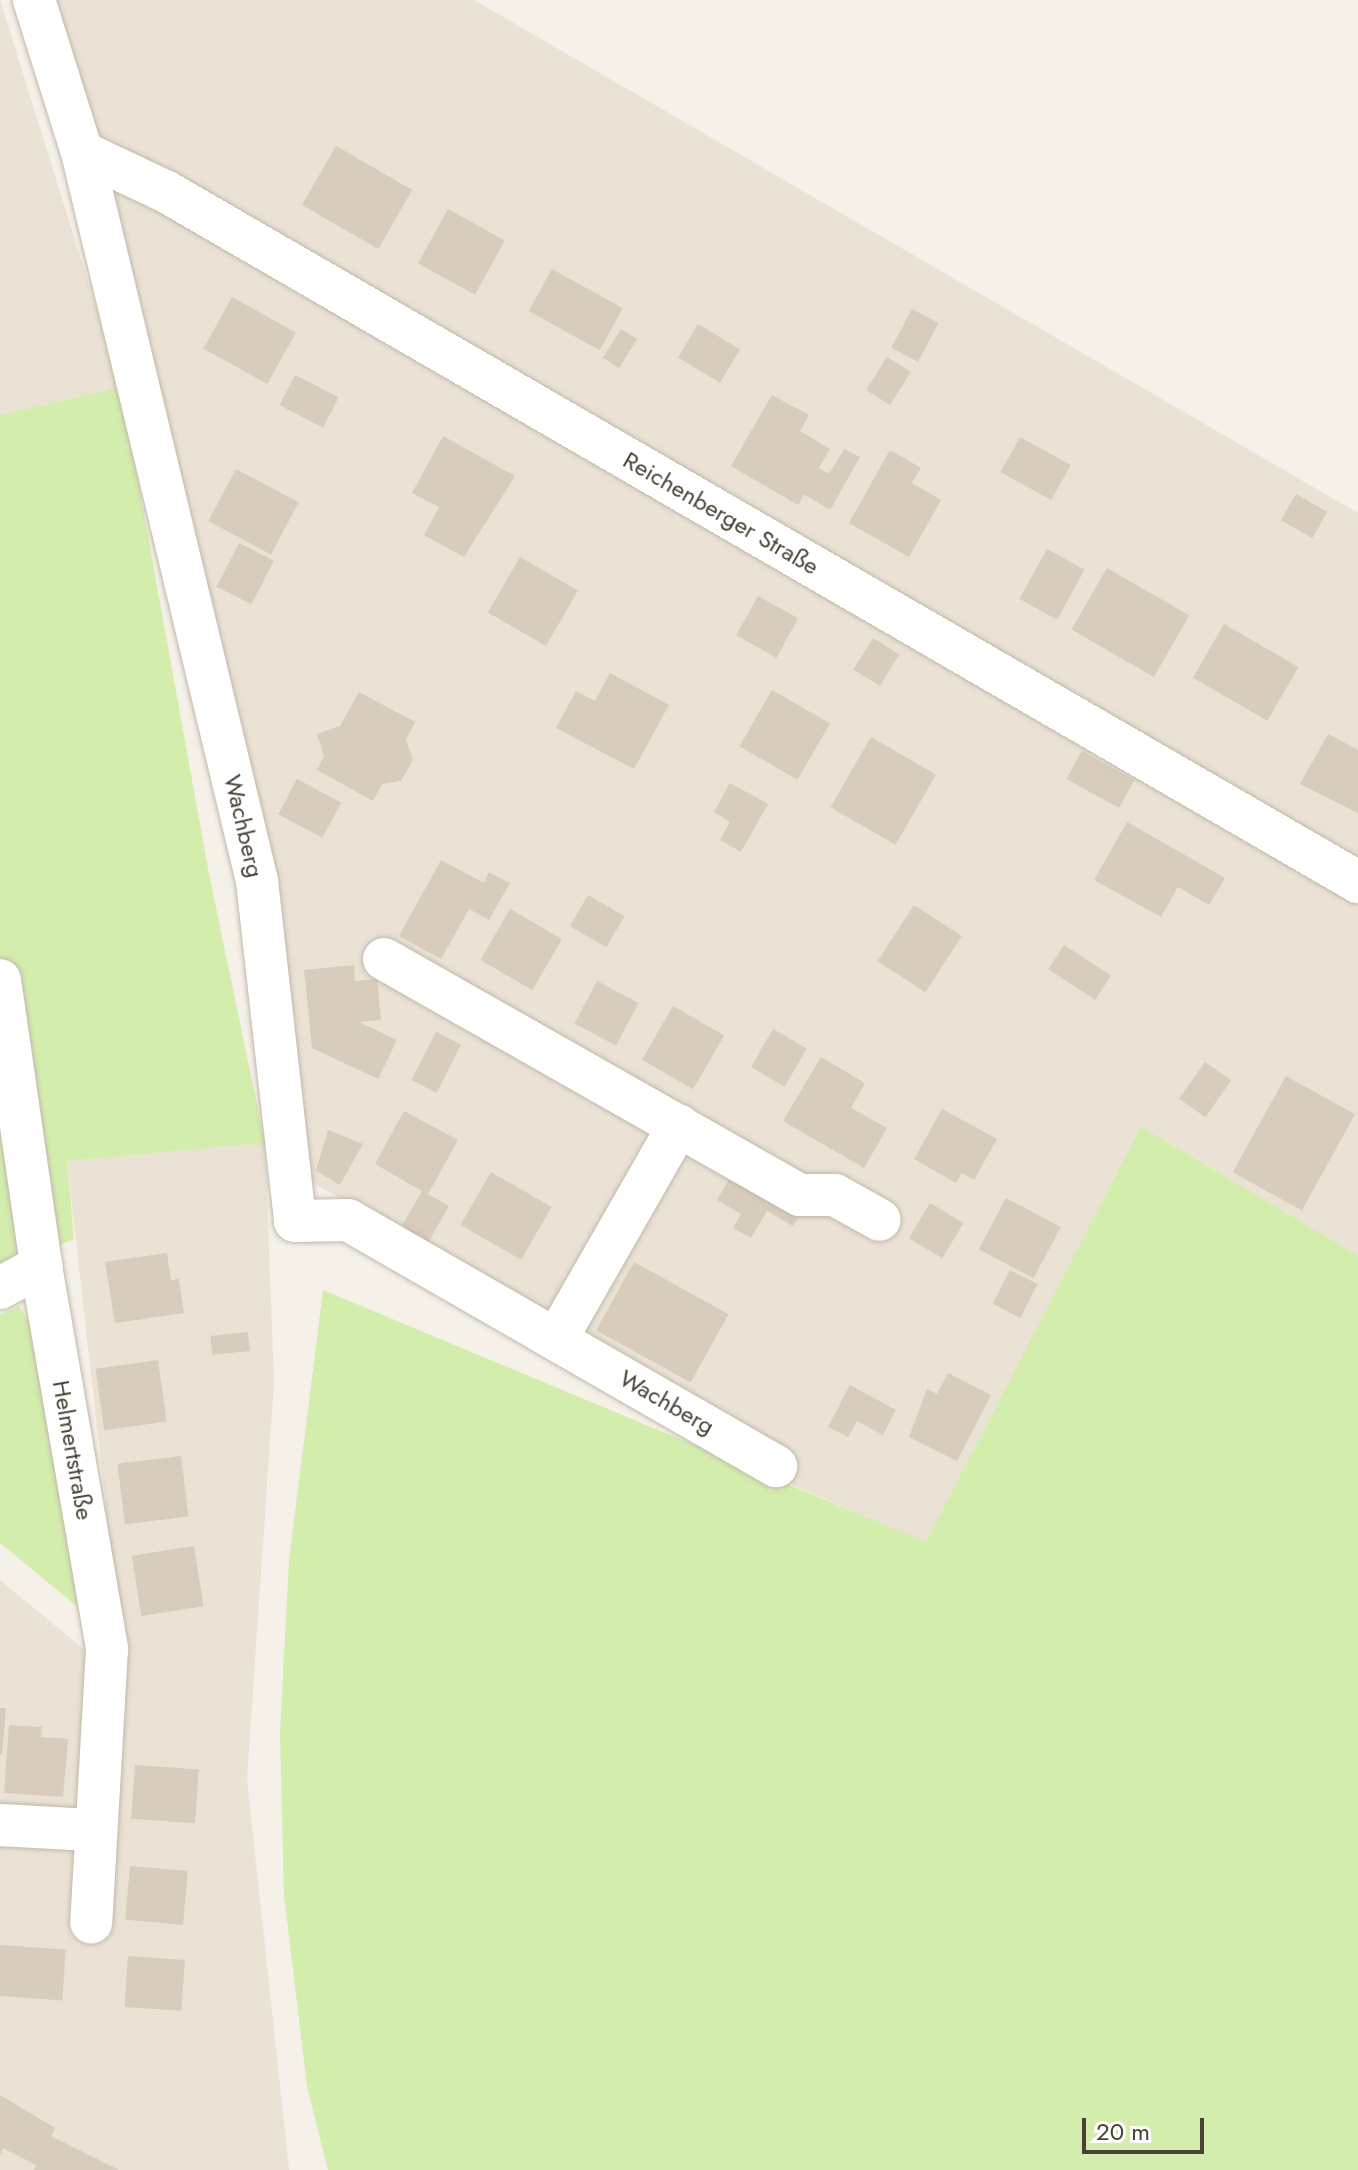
<!DOCTYPE html>
<meta charset="utf-8">
<style>
body{margin:0}
#map{position:relative;width:1358px;height:2170px;overflow:hidden;background:#f5f0e8;font-family:Jost,sans-serif}
div>[style]{position:absolute}
[style*='--x']{left:calc(var(--x)*1px);top:calc(var(--y)*1px);width:calc(var(--w)*1px);rotate:calc(var(--a)*1deg)}
.residential>*{inset:0;background:#eae2d5}
.green>*{inset:0;background:#d3edad}
.building>*{inset:0;background:#d8ccbc;transform-origin:0 0}
.roads{filter:drop-shadow(0 0 2px #c2b8a9) drop-shadow(0 0 2px #c2b8a9)}
.minor>*{height:42px;margin:-21px;padding:0 21px;transform-origin:21px;border-radius:21px;background:#fff}
span{translate:-50% -50%;white-space:nowrap;text-align:center;line-height:1.15;-webkit-text-stroke:8px #fff;paint-order:stroke}
.street-label{font-size:24px;color:#494135}
.scale{position:absolute;left:1082px;top:2118px;width:122px;height:36px;box-sizing:border-box;border:4px solid #494135;border-top:0;padding-left:10px;font-size:24px;line-height:28px;white-space:nowrap;color:#494135;-webkit-text-stroke:6px #fff;paint-order:stroke}
</style>
<div id="map">
<div class="residential">
<i style="clip-path:polygon(0 0,121px 387px,0 415px)"></i>
<i style="clip-path:polygon(45px 0,474px 0,1358px 513px,1358px 1256px,1141px 1126px,926px 1543px,776px 1478px,513px 1298px,308px 1180px)"></i>
<i style="clip-path:polygon(265px 1143px,274px 1381px,247px 1779px,289px 2170px,0 2170px,0 1580px,126px 1684px,67px 1161px)"></i>
</div>
<div class="green">
<i style="clip-path:polygon(121px 387px,209px 874px,265px 1143px,67px 1161px,74px 1239px,0 1269px,0 415px)"></i>
<i style="clip-path:polygon(1141px 1126px,1358px 1256px,1358px 2170px,328px 2170px,307px 2086px,284px 1895px,280px 1733px,289px 1560px,323px 1290px,926px 1542px)"></i>
<i style="clip-path:polygon(19px 1306px,40px 1339px,79px 1608px,0 1543px,0 1315px)"></i>
</div>
<div class="building">
<i style="left:336px;top:146px;width:88px;height:68px;rotate:30deg"></i>
<i style="left:448px;top:209px;width:65px;height:62px;rotate:29deg"></i>
<i style="left:552px;top:269px;width:81px;height:48px;rotate:29deg"></i>
<i style="left:232px;top:297px;width:73px;height:59px;rotate:29deg"></i>
<i style="left:912px;top:309px;width:30px;height:44px;rotate:28deg"></i>
<i style="left:698px;top:324px;width:49px;height:39px;rotate:31deg"></i>
<i style="left:621px;top:329px;width:19px;height:34px;rotate:32deg"></i>
<i style="left:887px;top:357px;width:28px;height:39px;rotate:32deg"></i>
<i style="left:295px;top:375px;width:49px;height:34px;rotate:27deg"></i>
<i style="clip-path:polygon(772px 395px,809px 415px,800px 431px,830px 449px,819px 468px,829px 474px,844px 449px,860px 457px,830px 510px,804px 494px,798px 505px,731px 466px)"></i>
<i style="clip-path:polygon(443px 436px,515px 476px,464px 557px,424px 535px,439px 507px,412px 493px)"></i>
<i style="left:1020px;top:437px;width:58px;height:40px;rotate:29deg"></i>
<i style="clip-path:polygon(890px 450px,921px 468px,912px 483px,941px 500px,909px 557px,849px 523px)"></i>
<i style="left:236px;top:469px;width:71px;height:59px;rotate:28deg"></i>
<i style="left:1296px;top:494px;width:36px;height:30px;rotate:30deg"></i>
<i style="left:239px;top:543px;width:39px;height:49px;rotate:27deg"></i>
<i style="left:1047px;top:549px;width:43px;height:57px;rotate:29deg"></i>
<i style="left:520px;top:557px;width:67px;height:64px;rotate:30deg"></i>
<i style="left:1107px;top:568px;width:95px;height:71px;rotate:30deg"></i>
<i style="left:758px;top:596px;width:46px;height:45px;rotate:29deg"></i>
<i style="left:1224px;top:624px;width:86px;height:62px;rotate:30deg"></i>
<i style="left:873px;top:638px;width:31px;height:37px;rotate:32deg"></i>
<i style="clip-path:polygon(610px 673px,669px 705px,634px 769px,556px 728px,576px 691px,595px 701px)"></i>
<i style="left:772px;top:690px;width:67px;height:65px;rotate:30deg"></i>
<i style="clip-path:polygon(359px 692px,415px 722px,406px 740px,413px 760px,401px 781px,382px 784px,373px 801px,317px 770px,324px 756px,317px 734px,340px 726px)"></i>
<i style="clip-path:polygon(1328px 734px,1358px 750px,1358px 813px,1300px 784px)"></i>
<i style="left:871px;top:737px;width:75px;height:81px;rotate:30deg"></i>
<i style="left:1082px;top:751px;width:60px;height:32px;rotate:29deg"></i>
<i style="left:297px;top:779px;width:50px;height:40px;rotate:28deg"></i>
<i style="clip-path:polygon(730px 783px,768px 804px,741px 852px,720px 840px,730px 822px,714px 812px)"></i>
<i style="clip-path:polygon(1127px 822px,1225px 878px,1209px 905px,1178px 887px,1161px 917px,1094px 880px)"></i>
<i style="clip-path:polygon(441px 860px,484px 883px,489px 872px,510px 883px,489px 920px,469px 909px,441px 959px,399px 936px)"></i>
<i style="left:588px;top:895px;width:42px;height:36px;rotate:30deg"></i>
<i style="left:914px;top:905px;width:57px;height:67px;rotate:33deg"></i>
<i style="left:510px;top:909px;width:60px;height:59px;rotate:30deg"></i>
<i style="left:1064px;top:945px;width:56px;height:29px;rotate:33deg"></i>
<i style="clip-path:polygon(354px 965px,355px 981px,377px 979px,381px 1020px,359px 1022px,397px 1040px,378px 1079px,312px 1048px,304px 970px)"></i>
<i style="left:597px;top:981px;width:47px;height:48px;rotate:28deg"></i>
<i style="left:673px;top:1006px;width:59px;height:62px;rotate:30deg"></i>
<i style="left:773px;top:1029px;width:39px;height:44px;rotate:30deg"></i>
<i style="left:436px;top:1032px;width:28px;height:54px;rotate:27deg"></i>
<i style="clip-path:polygon(821px 1057px,865px 1083px,851px 1108px,887px 1128px,864px 1168px,783px 1121px)"></i>
<i style="left:1205px;top:1062px;width:32px;height:45px;rotate:35deg"></i>
<i style="left:1286px;top:1076px;width:79px;height:110px;rotate:29deg"></i>
<i style="clip-path:polygon(942px 1109px,997px 1139px,974px 1180px,962px 1173px,956px 1183px,914px 1159px)"></i>
<i style="clip-path:polygon(404px 1111px,458px 1140px,428px 1194px,449px 1206px,426px 1246px,399px 1231px,422px 1191px,375px 1164px)"></i>
<i style="clip-path:polygon(328px 1130px,363px 1144px,340px 1185px,316px 1171px)"></i>
<i style="left:491px;top:1172px;width:70px;height:61px;rotate:30deg"></i>
<i style="clip-path:polygon(733px 1172px,802px 1211px,793px 1226px,767px 1211px,751px 1238px,733px 1228px,741px 1214px,717px 1200px)"></i>
<i style="left:1006px;top:1198px;width:62px;height:58px;rotate:28deg"></i>
<i style="left:930px;top:1203px;width:39px;height:41px;rotate:31deg"></i>
<i style="clip-path:polygon(167px 1253px,171px 1280px,179px 1279px,184px 1313px,115px 1323px,105px 1262px)"></i>
<i style="left:634px;top:1262px;width:108px;height:78px;rotate:29deg"></i>
<i style="left:1010px;top:1270px;width:31px;height:38px;rotate:27deg"></i>
<i style="left:248px;top:1332px;width:19px;height:38px;rotate:84deg"></i>
<i style="left:158px;top:1360px;width:62px;height:63px;rotate:82deg"></i>
<i style="clip-path:polygon(948px 1373px,991px 1395px,957px 1461px,909px 1437px,927px 1389px,937px 1394px)"></i>
<i style="clip-path:polygon(850px 1385px,896px 1410px,883px 1435px,857px 1421px,848px 1437px,828px 1427px)"></i>
<i style="left:181px;top:1456px;width:61px;height:64px;rotate:83deg"></i>
<i style="left:194px;top:1546px;width:61px;height:63px;rotate:81deg"></i>
<i style="clip-path:polygon(0 1708px,6px 1708px,2px 1754px,0 1754px)"></i>
<i style="clip-path:polygon(9px 1725px,42px 1727px,41px 1737px,68px 1739px,63px 1797px,4px 1793px)"></i>
<i style="left:135px;top:1765px;width:64px;height:54px;rotate:4deg"></i>
<i style="left:130px;top:1866px;width:58px;height:54px;rotate:5deg"></i>
<i style="left:0;top:1945px;width:66px;height:51px;rotate:4deg"></i>
<i style="left:128px;top:1956px;width:57px;height:51px;rotate:4deg"></i>
<i style="clip-path:polygon(0 2095px,55px 2128px,51px 2136px,119px 2170px,34px 2170px,36px 2165px,3px 2148px,0 2155px)"></i>
</div>
<div class="roads">
<div class="minor">
<i style="--x:34;--y:0;--w:159;--a:72.5"></i>
<i style="--x:82;--y:152;--w:750;--a:76.5"></i>
<i style="--x:257;--y:881;--w:342;--a:83.6"></i>
<i style="--x:295;--y:1221;--w:53;--a:-1.1"></i>
<i style="--x:348;--y:1220;--w:494;--a:29.9"></i>
<i style="--x:82;--y:152;--w:92;--a:25.2"></i>
<i style="--x:165;--y:191;--w:1379;--a:30.08"></i>
<i style="--x:384;--y:959;--w:478;--a:29.6"></i>
<i style="--x:800;--y:1195;--w:35;--a:0"></i>
<i style="--x:835;--y:1195;--w:51;--a:29.1"></i>
<i style="--x:0;--y:980;--w:289;--a:81.8"></i>
<i style="--x:41;--y:1266;--w:389;--a:80.2"></i>
<i style="--x:107;--y:1649;--w:274;--a:93.3"></i>
<i style="--x:0;--y:1288;--w:47;--a:-28.2"></i>
<i style="--x:557;--y:1338;--w:245;--a:-60.2"></i>
<i style="--x:0;--y:1825;--w:93;--a:3.1"></i>
</div>
</div>
<div class="street-label">
<span style="left:721px;top:513px;rotate:30deg">Reichenberger Straße</span>
<span style="left:244px;top:826px;rotate:77deg">Wachberg</span>
<span style="left:667px;top:1402px;rotate:30deg">Wachberg</span>
<span style="left:73px;top:1450px;rotate:80deg">Helmertstraße</span>
</div>
<div class="scale">20 m</div>
</div>
